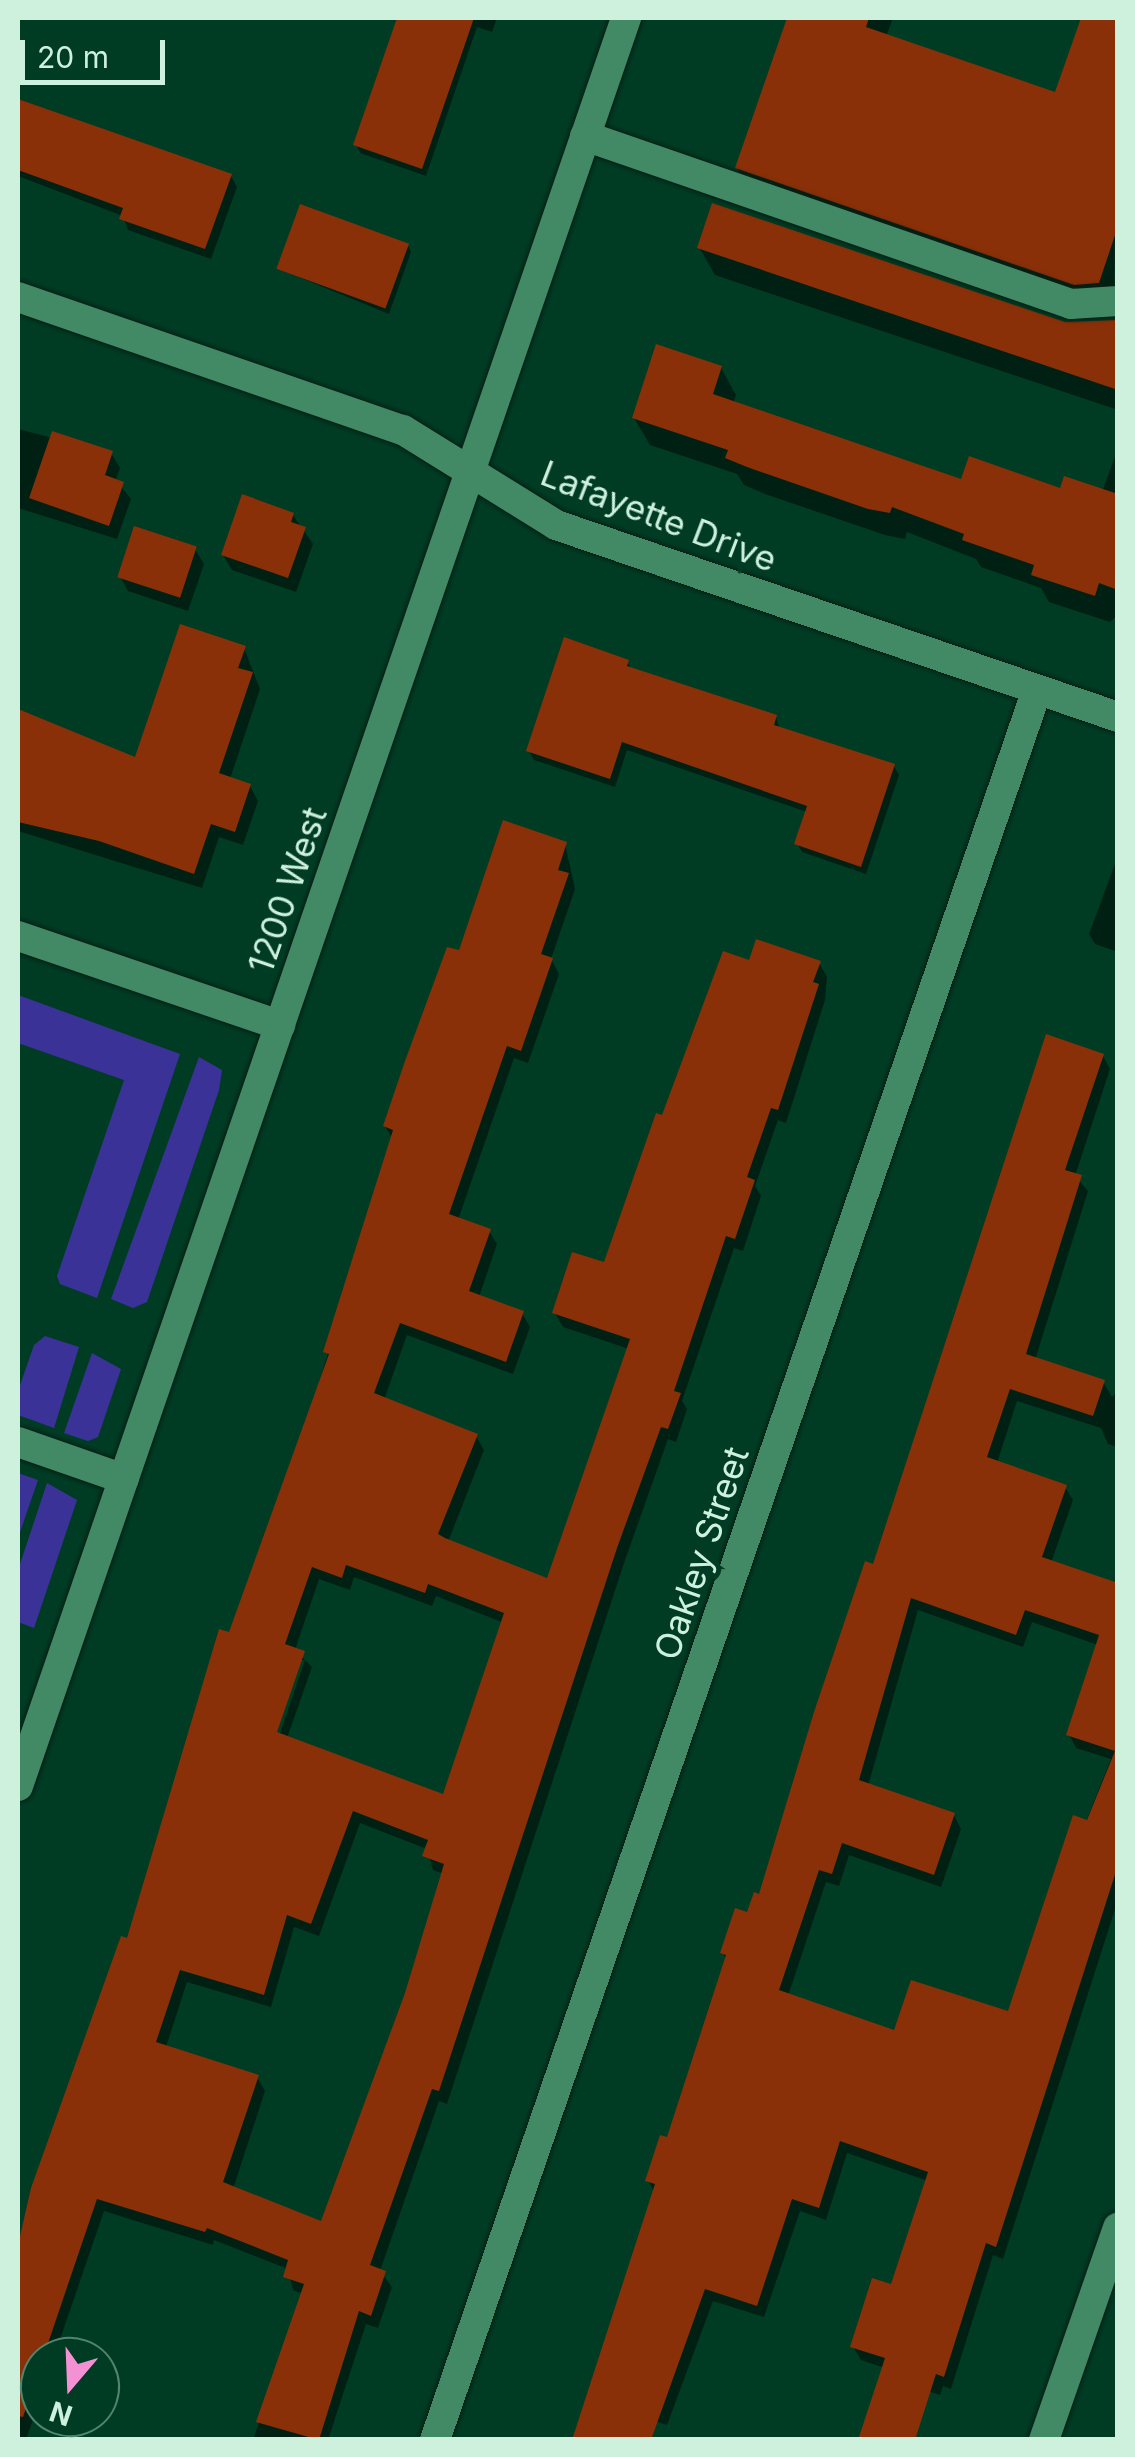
<!DOCTYPE html>
<style>
body{margin:0}
#map{position:relative;width:1135px;height:2457px;overflow:hidden;background:#003c24;font-family:Inter,sans-serif}
div>[style]{position:absolute}
[style*='--x']{left:calc(var(--x)*1px);top:calc(var(--y)*1px);width:calc(var(--w)*1px);rotate:calc(var(--a)*1deg)}
.green>*{inset:0;background:#3b3298}
.shadow>*{inset:0;background:#0007}
.building>*{inset:0;background:#8a3008;transform-origin:0 0}
.roads{filter:drop-shadow(0 0 2px #081e14) drop-shadow(0 0 2px #081e14)}
.minor>*{height:30px;margin:-15px;padding:0 15px;transform-origin:15px;border-radius:15px;background:#428966}
span{translate:-50% -50%;white-space:nowrap;text-align:center;line-height:1.15;-webkit-text-stroke:10px #003c24;paint-order:stroke}
.street-label{font-size:35px;color:#cef1dd}
.frame{position:absolute;inset:0;border:20px solid #cef1dd;pointer-events:none}
.north{position:absolute;left:20px;top:2337px;width:100px;height:100px;box-sizing:border-box;background:#003c24;border:2px solid #52846e;border-radius:50%;rotate:199deg;font-size:28px;font-weight:700;line-height:40px;text-align:center;color:#cef1dd}
.north::after{content:'';display:block;margin:auto;width:35px;height:45px;background:#f491d4;clip-path:polygon(50% 0,100% 100%,50% 72%,0 100%)}
.scale{position:absolute;left:20px;top:40px;width:145px;height:45px;box-sizing:border-box;border:5px solid #cef1dd;border-top:0;padding-left:12px;font-size:30px;line-height:35px;white-space:nowrap;color:#cef1dd;-webkit-text-stroke:8px #003c24;paint-order:stroke}
</style>
<div id="map">
<div class="green">
<i style="clip-path:polygon(18px 995px,180px 1054px,97px 1298px,60px 1284px,57px 1276px,124px 1080px,18px 1043px)"></i>
<i style="clip-path:polygon(199px 1057px,222px 1070px,219px 1090px,147px 1302px,133px 1308px,111px 1299px)"></i>
<i style="clip-path:polygon(45px 1336px,79px 1347px,54px 1428px,18px 1415px,18px 1391px,34px 1345px)"></i>
<i style="clip-path:polygon(92px 1353px,121px 1369px,98px 1437px,88px 1441px,64px 1433px)"></i>
<i style="clip-path:polygon(18px 1473px,38px 1480px,18px 1538px)"></i>
<i style="clip-path:polygon(47px 1483px,77px 1500px,34px 1628px,18px 1622px,18px 1570px)"></i>
</div>
<div class="shadow">
<i style="clip-path:polygon(400px 18px,497px 18px,492px 32px,477px 27px,426px 176px,360px 153px,356px 144px)"></i>
<i style="clip-path:polygon(789px 18px,893px 18px,886px 37px,1056px 95px,1083px 18px,1118px 18px,1114px 310px,753px 195px,737px 168px)"></i>
<i style="clip-path:polygon(18px 99px,231px 176px,237px 187px,211px 259px,128px 230px,123px 216px,18px 176px)"></i>
<i style="clip-path:polygon(714px 206px,1118px 342px,1118px 410px,715px 275px,699px 247px)"></i>
<i style="clip-path:polygon(408px 245px,411px 252px,389px 314px,279px 269px)"></i>
<i style="clip-path:polygon(721px 368px,736px 395px,733px 404px,962px 482px,1102px 492px,1118px 448px,1118px 615px,1110px 622px,1049px 602px,1041px 588px,981px 567px,976px 559px,907px 532px,905px 539px,885px 535px,765px 494px,744px 485px,737px 474px,650px 445px,634px 418px)"></i>
<i style="clip-path:polygon(18px 429px,111px 453px,120px 468px,116px 480px,131px 499px,117px 539px,18px 508px)"></i>
<i style="clip-path:polygon(293px 515px,313px 544px,296px 592px,232px 570px,223px 555px)"></i>
<i style="clip-path:polygon(195px 549px,204px 564px,188px 611px,128px 591px,120px 576px)"></i>
<i style="clip-path:polygon(244px 648px,260px 689px,230px 779px,250px 786px,258px 801px,243px 845px,219px 837px,202px 888px,18px 831px,18px 712px,137px 760px)"></i>
<i style="clip-path:polygon(627px 662px,632px 670px,776px 717px,780px 730px,894px 766px,899px 775px,866px 874px,802px 852px,797px 843px,807px 812px,627px 750px,615px 787px,534px 760px,529px 751px)"></i>
<i style="clip-path:polygon(evenodd,565px 844px,575px 889px,551px 959px,559px 974px,528px 1063px,514px 1058px,458px 1220px,489px 1231px,497px 1244px,479px 1297px,522px 1313px,530px 1327px,513px 1374px,407px 1335px,384px 1400px,476px 1436px,484px 1450px,448px 1542px,548px 1581px,629px 1349px,563px 1327px,555px 1313px,606px 1266px,663px 1118px,751px 963px,819px 963px,827px 977px,825px 1000px,786px 1123px,778px 1120px,755px 1186px,761px 1196px,743px 1251px,734px 1248px,682px 1401px,687px 1409px,676px 1442px,668px 1439px,624px 1563px,447px 2104px,439px 2101px,380px 2271px,392px 2287px,378px 2328px,366px 2324px,328px 2440px,253px 2440px,303px 2294px,293px 2290px,288px 2269px,214px 2240px,213px 2245px,104px 2211px,54px 2357px,40px 2357px,40px 2398px,26px 2440px,18px 2440px,18px 2252px,84px 2042px,129px 1941px,286px 1491px,393px 1140px,385px 1126px,460px 954px,565px 844px,354px 1577px,432px 1606px,436px 1596px,504px 1623px,445px 1797px,287px 1738px,312px 1667px,295px 1650px,319px 1579px,350px 1590px,354px 1577px,565px 844px,300px 1660px,305px 1660px,276px 1745px,271px 1743px,300px 1660px,565px 844px,360px 1823px,427px 1849px,433px 1870px,444px 1874px,408px 1994px,322px 2225px,233px 2189px,265px 2091px,257px 2077px,166px 2047px,187px 1982px,271px 2007px,294px 1927px,319px 1936px,360px 1823px)"></i>
<i style="clip-path:polygon(1118px 856px,1118px 952px,1095px 944px,1089px 934px)"></i>
<i style="clip-path:polygon(evenodd,1103px 1056px,1110px 1069px,1075px 1176px,1088px 1191px,1035px 1360px,1103px 1382px,1112px 1397px,1118px 1391px,1118px 1447px,1108px 1444px,1101px 1428px,1017px 1401px,997px 1463px,1065px 1487px,1073px 1500px,1051px 1563px,1118px 1586px,1118px 1900px,1003px 2259px,993px 2255px,951px 2389px,943px 2386px,940px 2395px,892px 2380px,885px 2368px,861px 2360px,853px 2347px,893px 2288px,928px 2181px,847px 2153px,826px 2220px,800px 2211px,764px 2317px,713px 2301px,667px 2425px,646px 2418px,655px 2194px,648px 2180px,668px 2140px,727px 1960px,723px 1953px,761px 1897px,874px 1567px,1103px 1056px,918px 1610px,1023px 1647px,1032px 1622px,1098px 1645px,1069px 1734px,1076px 1748px,1111px 1759px,1009px 2014px,896px 2033px,788px 1996px,826px 1882px,839px 1886px,849px 1855px,941px 1887px,961px 1829px,954px 1815px,868px 1786px,918px 1610px)"></i>
</div>
<div class="building">
<i style="clip-path:polygon(397px 18px,474px 18px,422px 169px,353px 145px)"></i>
<i style="clip-path:polygon(787px 18px,869px 18px,866px 27px,1055px 92px,1081px 18px,1118px 18px,1118px 226px,1099px 283px,1074px 285px,735px 168px)"></i>
<i style="clip-path:polygon(18px 99px,232px 174px,205px 249px,119px 219px,123px 208px,18px 170px)"></i>
<i style="clip-path:polygon(712px 203px,1065px 322px,1118px 320px,1118px 390px,697px 248px)"></i>
<i style="left:300px;top:204px;width:116px;height:69px;rotate:20deg"></i>
<i style="clip-path:polygon(656px 344px,722px 366px,713px 394px,961px 479px,969px 456px,1060px 488px,1064px 476px,1118px 494px,1118px 590px,1099px 583px,1095px 596px,1031px 575px,1034px 565px,962px 540px,964px 534px,892px 507px,890px 513px,868px 509px,747px 467px,725px 458px,728px 450px,632px 418px)"></i>
<i style="clip-path:polygon(52px 431px,113px 451px,105px 475px,124px 482px,109px 526px,29px 498px)"></i>
<i style="clip-path:polygon(242px 494px,294px 513px,291px 522px,306px 527px,288px 578px,221px 555px)"></i>
<i style="left:134px;top:526px;width:66px;height:54px;rotate:18deg"></i>
<i style="clip-path:polygon(180px 624px,246px 646px,238px 668px,253px 672px,219px 773px,251px 784px,235px 832px,211px 824px,194px 874px,99px 841px,18px 822px,18px 709px,135px 757px)"></i>
<i style="clip-path:polygon(564px 637px,629px 660px,627px 666px,777px 715px,774px 725px,895px 764px,861px 867px,794px 844px,807px 806px,622px 742px,610px 779px,526px 751px)"></i>
<i style="clip-path:polygon(evenodd,503px 820px,567px 842px,558px 870px,569px 873px,541px 954px,553px 958px,521px 1051px,507px 1046px,449px 1214px,491px 1229px,469px 1291px,524px 1311px,506px 1362px,400px 1323px,374px 1393px,478px 1434px,438px 1534px,445px 1538px,547px 1578px,630px 1339px,552px 1313px,572px 1252px,604px 1262px,656px 1113px,662px 1115px,723px 951px,749px 960px,756px 939px,821px 961px,813px 982px,819px 984px,778px 1110px,771px 1108px,747px 1177px,755px 1180px,735px 1239px,726px 1236px,674px 1391px,681px 1393px,668px 1429px,661px 1427px,617px 1548px,439px 2091px,432px 2089px,370px 2265px,386px 2271px,371px 2316px,359px 2311px,319px 2440px,256px 2422px,304px 2284px,283px 2277px,288px 2260px,207px 2228px,205px 2232px,97px 2199px,23px 2417px,18px 2416px,18px 2245px,31px 2188px,121px 1936px,127px 1938px,219px 1629px,229px 1632px,329px 1354px,323px 1352px,393px 1130px,383px 1126px,405px 1061px,447px 947px,459px 950px,503px 820px,346px 1565px,425px 1593px,428px 1584px,504px 1613px,443px 1794px,277px 1732px,305px 1651px,285px 1644px,312px 1567px,342px 1578px,346px 1565px,503px 820px,353px 1811px,428px 1840px,422px 1856px,444px 1864px,405px 1993px,321px 2221px,223px 2182px,259px 2075px,156px 2042px,180px 1970px,264px 1995px,287px 1915px,311px 1924px,353px 1811px)"></i>
<i style="clip-path:polygon(evenodd,1046px 1034px,1104px 1054px,1065px 1170px,1082px 1175px,1026px 1354px,1105px 1380px,1093px 1416px,1010px 1389px,987px 1457px,1067px 1485px,1042px 1557px,1118px 1583px,1118px 1865px,996px 2247px,986px 2243px,944px 2377px,936px 2374px,915px 2440px,858px 2440px,885px 2358px,850px 2347px,872px 2278px,891px 2284px,928px 2172px,840px 2141px,819px 2208px,792px 2199px,757px 2306px,705px 2289px,651px 2440px,572px 2440px,655px 2184px,645px 2181px,660px 2135px,667px 2137px,726px 1955px,720px 1953px,735px 1908px,747px 1912px,754px 1892px,759px 1894px,814px 1712px,865px 1561px,873px 1564px,1046px 1034px,911px 1598px,1016px 1635px,1025px 1610px,1099px 1635px,1066px 1735px,1115px 1751px,1087px 1820px,1073px 1815px,1008px 2011px,911px 1980px,894px 2030px,779px 1990px,819px 1870px,832px 1874px,842px 1843px,934px 1875px,955px 1813px,859px 1780px,911px 1598px)"></i>
</div>
<div class="roads">
<div class="minor">
<i style="--x:585;--y:136;--w:514;--a:19.07"></i>
<i style="--x:1071;--y:304;--w:47;--a:-3.7"></i>
<i style="--x:18;--y:297;--w:407;--a:19.1"></i>
<i style="--x:403;--y:430;--w:180;--a:31.8"></i>
<i style="--x:556;--y:525;--w:594;--a:18.86"></i>
<i style="--x:18;--y:936;--w:277;--a:18.8"></i>
<i style="--x:18;--y:1442;--w:112;--a:19.2"></i>
<i style="--x:18;--y:1786;--w:1870;--a:-71.02"></i>
<i style="--x:435;--y:2440;--w:1851;--a:-71.02"></i>
<i style="--x:1044;--y:2440;--w:225;--a:-70.8"></i>
</div>
</div>
<div class="street-label">
<span style="left:659px;top:516px;rotate:21deg">Lafayette Drive</span>
<span style="left:287px;top:890px;rotate:-71deg">1200 West</span>
<span style="left:701px;top:1553px;rotate:-71deg">Oakley Street</span>
</div>
<div class="frame"></div>
<div class="north">N</div>
<div class="scale">20 m</div>
</div>
